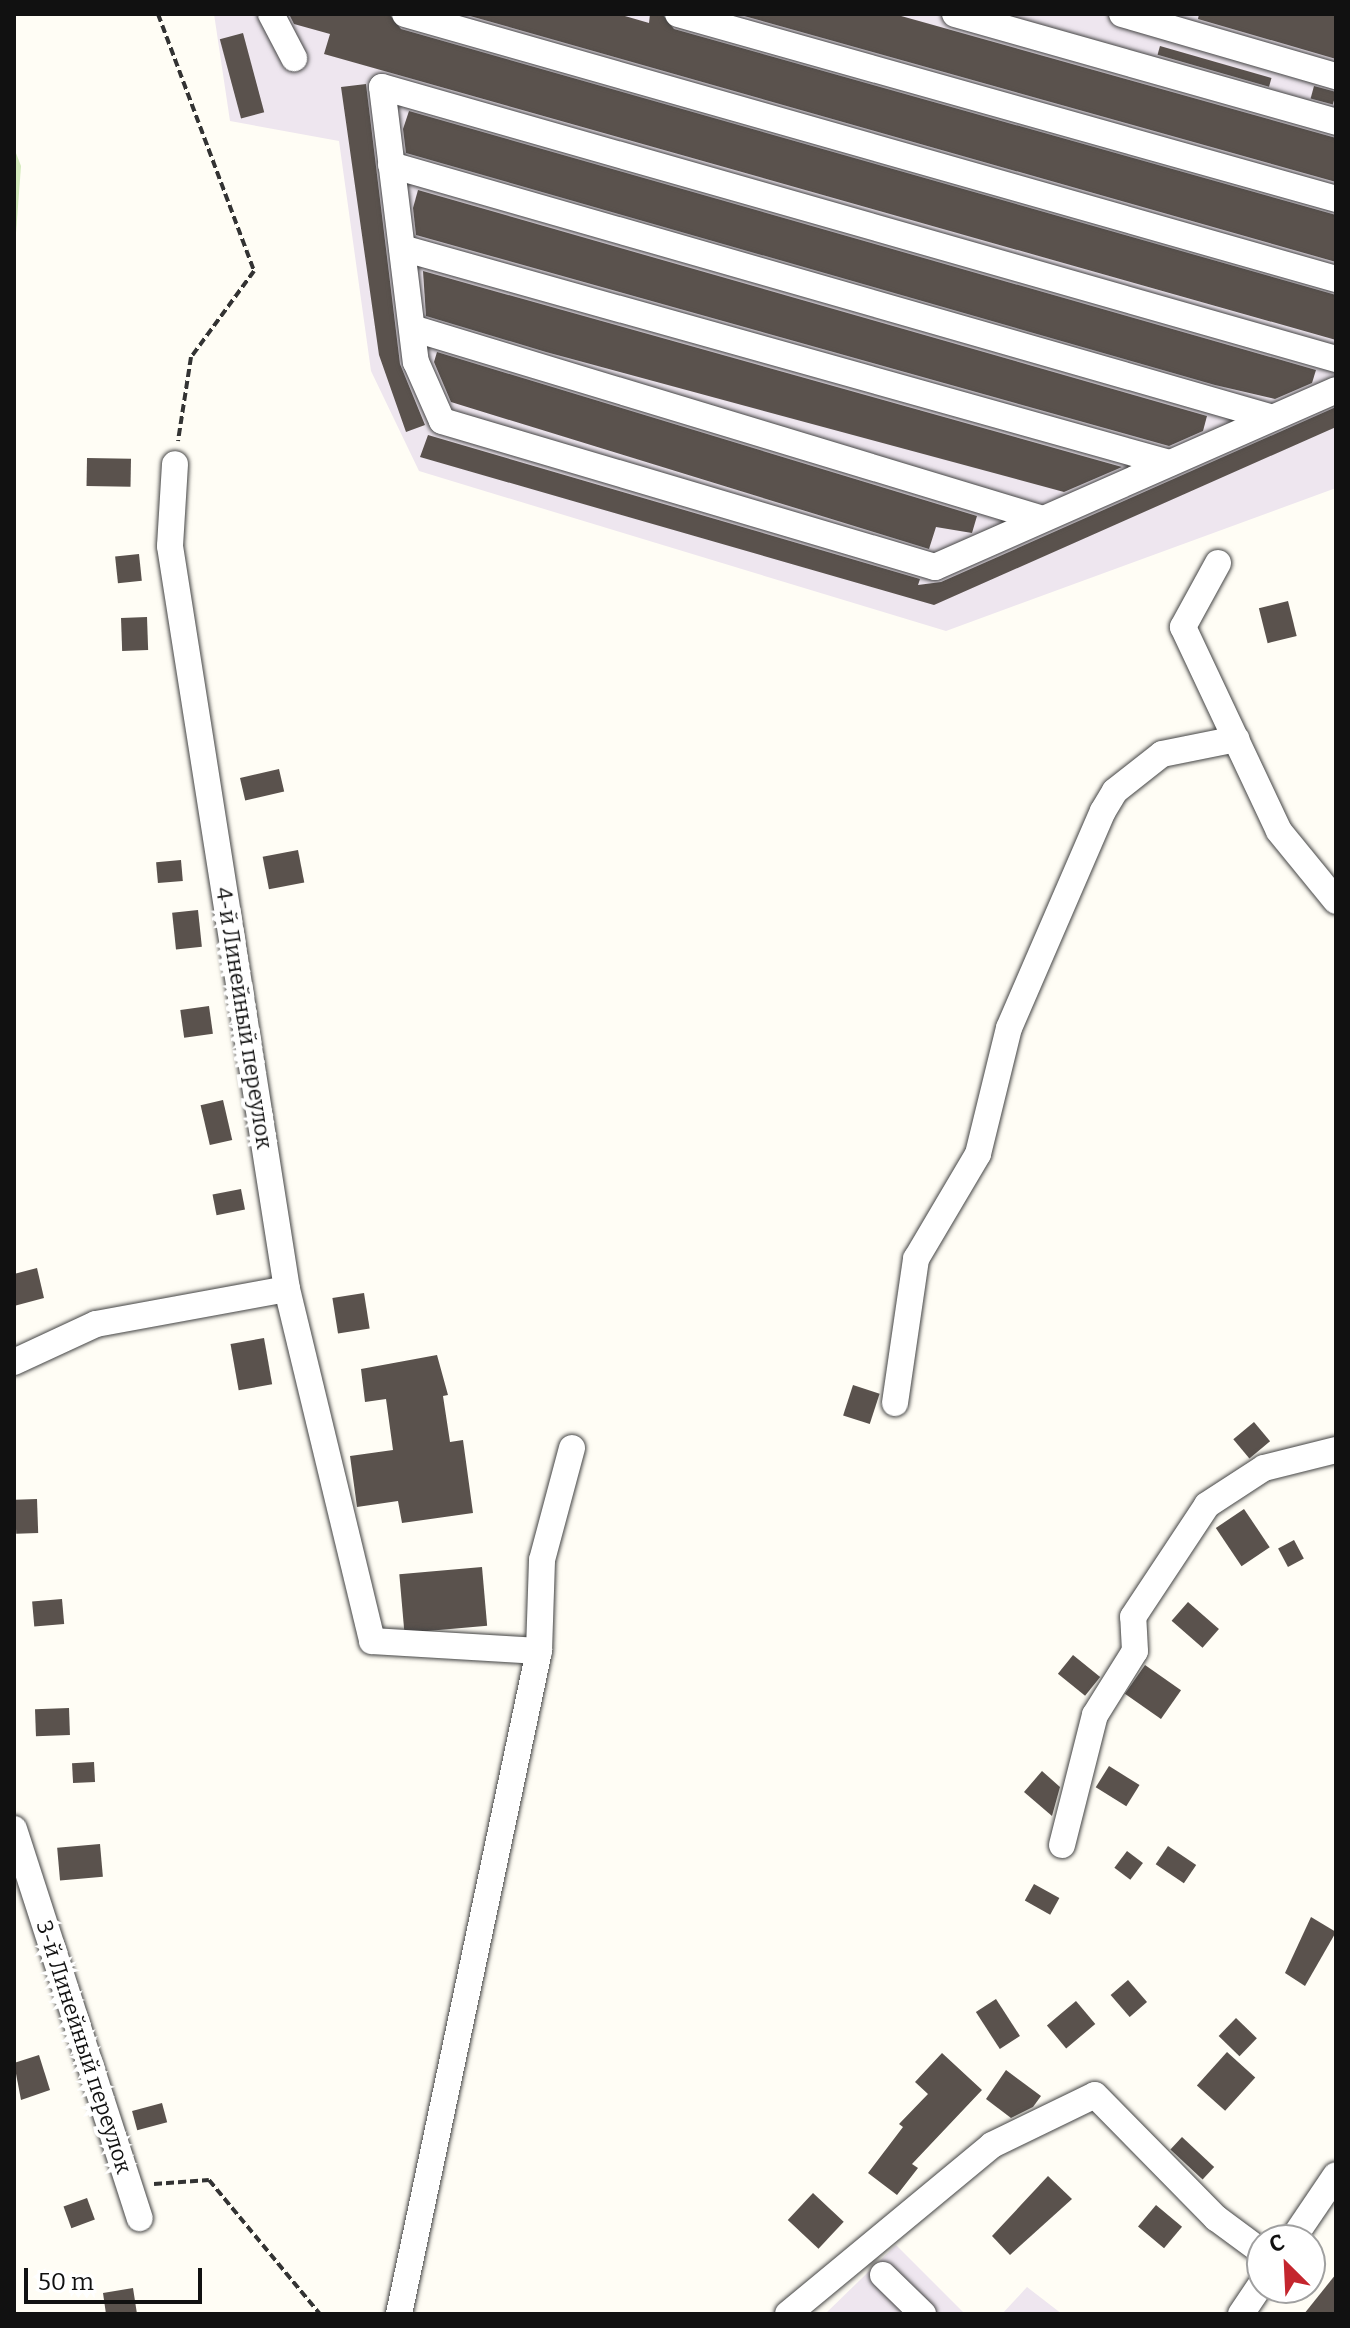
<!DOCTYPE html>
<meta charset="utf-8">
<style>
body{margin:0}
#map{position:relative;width:1350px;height:2328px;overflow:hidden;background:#fffdf5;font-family:Bitter,serif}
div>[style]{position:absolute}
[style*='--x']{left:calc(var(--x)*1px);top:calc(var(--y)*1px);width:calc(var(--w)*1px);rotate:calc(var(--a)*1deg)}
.industrial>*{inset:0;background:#eee6ef}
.green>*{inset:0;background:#d5ebbd}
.building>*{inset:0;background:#5a524d;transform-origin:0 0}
.path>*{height:4px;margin-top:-2px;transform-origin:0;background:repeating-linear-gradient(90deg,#333 0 8px,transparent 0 12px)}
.roads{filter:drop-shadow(0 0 2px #444) drop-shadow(0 0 2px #444)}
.minor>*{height:26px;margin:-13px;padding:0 13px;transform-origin:13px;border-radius:13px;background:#fff}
span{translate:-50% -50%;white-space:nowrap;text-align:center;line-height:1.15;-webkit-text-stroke:8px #fff;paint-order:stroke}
.street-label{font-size:22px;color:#111}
.frame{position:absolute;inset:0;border:16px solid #111;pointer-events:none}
.north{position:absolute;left:1246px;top:2224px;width:80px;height:80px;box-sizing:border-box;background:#fff;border:2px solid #a0a0a0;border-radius:50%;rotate:336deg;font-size:22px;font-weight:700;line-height:32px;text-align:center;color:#111}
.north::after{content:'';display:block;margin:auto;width:28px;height:36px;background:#c4262e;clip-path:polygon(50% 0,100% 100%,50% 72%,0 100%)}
.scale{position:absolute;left:24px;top:2268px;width:178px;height:36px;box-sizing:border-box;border:4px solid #111;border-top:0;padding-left:10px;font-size:24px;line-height:28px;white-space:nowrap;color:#111;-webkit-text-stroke:6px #fff;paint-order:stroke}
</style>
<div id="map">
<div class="industrial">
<i style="clip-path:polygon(214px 14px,1336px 14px,1336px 488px,946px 631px,419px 471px,371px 371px,339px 141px,230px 121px)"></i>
<i style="clip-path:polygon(896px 2245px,965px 2314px,825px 2314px)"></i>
<i style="clip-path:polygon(1027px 2287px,1062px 2314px,1002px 2314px)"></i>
</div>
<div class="green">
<i style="clip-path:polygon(14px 148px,21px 166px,14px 260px)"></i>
</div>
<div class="building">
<i style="clip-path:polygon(289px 14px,389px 14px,401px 29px,1336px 295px,1336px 340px,324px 54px,330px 34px,294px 24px)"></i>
<i style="clip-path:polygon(463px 14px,618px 14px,649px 23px,650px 14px,662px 14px,674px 29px,1336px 215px,1336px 262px)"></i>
<i style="clip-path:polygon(737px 14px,894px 14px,1336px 138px,1336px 182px)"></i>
<i style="clip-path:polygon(1199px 14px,1336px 14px,1336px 59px,1198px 19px)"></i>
<i style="left:243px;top:33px;width:82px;height:24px;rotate:75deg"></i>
<i style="left:1160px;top:46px;width:116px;height:9px;rotate:16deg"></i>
<i style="clip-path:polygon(366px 84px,400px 364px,425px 425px,406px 432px,379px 355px,341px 87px)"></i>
<i style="left:1314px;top:86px;width:23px;height:13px;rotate:15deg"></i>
<i style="clip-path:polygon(409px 111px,1316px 370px,1312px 383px,1275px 399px,1215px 385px,406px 153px,403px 129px)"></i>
<i style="clip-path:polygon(418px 190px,1207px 416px,1203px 431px,1169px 446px,416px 235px,413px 208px)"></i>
<i style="clip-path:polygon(423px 271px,1122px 467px,1064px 492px,546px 352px,426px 316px)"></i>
<i style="clip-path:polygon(437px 352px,977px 516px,972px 533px,936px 527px,929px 549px,451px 402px,434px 362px)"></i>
<i style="clip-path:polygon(1336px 407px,1336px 427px,934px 605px,420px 457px,428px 435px,920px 579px,918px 585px,941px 582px)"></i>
<i style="left:87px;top:458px;width:44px;height:28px;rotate:1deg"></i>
<i style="left:139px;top:554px;width:27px;height:24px;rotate:84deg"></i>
<i style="left:1288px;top:601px;width:36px;height:30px;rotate:76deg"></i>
<i style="left:147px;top:617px;width:33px;height:26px;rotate:88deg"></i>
<i style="left:279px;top:769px;width:23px;height:40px;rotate:77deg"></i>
<i style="left:298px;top:850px;width:33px;height:36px;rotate:79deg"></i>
<i style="left:181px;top:860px;width:21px;height:25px;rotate:85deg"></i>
<i style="left:198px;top:910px;width:37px;height:26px;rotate:84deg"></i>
<i style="left:209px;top:1006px;width:28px;height:29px;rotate:82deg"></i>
<i style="left:223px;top:1100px;width:41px;height:23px;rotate:77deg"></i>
<i style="left:241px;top:1189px;width:21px;height:29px;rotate:79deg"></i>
<i style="clip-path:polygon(37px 1268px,44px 1298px,14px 1306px,14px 1274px)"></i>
<i style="left:364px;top:1293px;width:36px;height:32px;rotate:81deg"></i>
<i style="left:264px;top:1338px;width:47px;height:34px;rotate:80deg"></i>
<i style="clip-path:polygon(437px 1355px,448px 1395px,443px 1396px,450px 1442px,463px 1440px,473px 1513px,402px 1523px,398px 1501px,357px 1507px,350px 1456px,393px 1450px,386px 1399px,365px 1402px,361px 1369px)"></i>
<i style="left:853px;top:1385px;width:28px;height:32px;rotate:18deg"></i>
<i style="left:1254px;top:1422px;width:25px;height:27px;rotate:50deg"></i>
<i style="left:37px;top:1499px;width:34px;height:22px;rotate:88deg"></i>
<i style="left:1244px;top:1509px;width:46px;height:34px;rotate:56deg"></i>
<i style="left:1294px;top:1540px;width:21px;height:18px;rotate:62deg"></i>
<i style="left:482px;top:1567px;width:59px;height:83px;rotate:85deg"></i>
<i style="left:62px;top:1599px;width:25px;height:30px;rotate:85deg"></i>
<i style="left:1188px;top:1602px;width:41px;height:25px;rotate:41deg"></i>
<i style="left:1073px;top:1655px;width:35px;height:24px;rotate:39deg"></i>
<i style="left:1145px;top:1665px;width:44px;height:35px;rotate:35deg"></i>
<i style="left:69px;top:1708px;width:27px;height:34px;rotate:88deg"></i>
<i style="left:94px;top:1762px;width:20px;height:22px;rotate:87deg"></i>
<i style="left:1109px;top:1766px;width:36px;height:25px;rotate:32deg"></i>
<i style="clip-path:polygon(1042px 1771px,1060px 1787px,1052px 1816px,1024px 1792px)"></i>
<i style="left:100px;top:1844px;width:33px;height:43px;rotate:85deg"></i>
<i style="left:1168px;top:1846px;width:34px;height:22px;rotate:34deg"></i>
<i style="left:1127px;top:1851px;width:20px;height:21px;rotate:37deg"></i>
<i style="left:1034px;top:1884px;width:29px;height:19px;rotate:29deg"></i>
<i style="clip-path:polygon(1311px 1917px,1336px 1932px,1305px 1986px,1285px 1973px)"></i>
<i style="left:1128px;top:1980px;width:29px;height:23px;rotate:49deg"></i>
<i style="left:996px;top:1999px;width:44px;height:24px;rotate:57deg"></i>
<i style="left:1076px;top:2001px;width:30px;height:38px;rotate:50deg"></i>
<i style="left:1236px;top:2018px;width:29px;height:25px;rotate:44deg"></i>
<i style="left:1227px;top:2052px;width:38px;height:45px;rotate:42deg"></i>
<i style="clip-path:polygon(942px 2053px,982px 2090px,912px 2164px,918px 2168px,897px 2195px,868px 2173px,903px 2127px,899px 2124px,928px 2094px,915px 2082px)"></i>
<i style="clip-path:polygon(39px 2055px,50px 2090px,21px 2100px,14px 2063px)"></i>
<i style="clip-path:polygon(1006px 2070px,1041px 2096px,1033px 2107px,1011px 2118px,986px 2099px)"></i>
<i style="left:162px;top:2103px;width:20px;height:31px;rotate:75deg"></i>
<i style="left:1182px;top:2137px;width:44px;height:17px;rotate:43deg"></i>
<i style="clip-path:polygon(1048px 2176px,1072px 2199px,1010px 2255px,992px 2236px)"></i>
<i style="left:813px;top:2193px;width:42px;height:37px;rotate:43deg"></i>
<i style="left:87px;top:2198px;width:23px;height:25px;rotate:70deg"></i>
<i style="left:1156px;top:2205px;width:34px;height:28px;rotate:40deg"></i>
<i style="clip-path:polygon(1336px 2274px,1336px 2314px,1304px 2314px)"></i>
<i style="clip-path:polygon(133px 2288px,137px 2314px,106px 2314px,103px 2293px)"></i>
</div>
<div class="path">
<i style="--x:158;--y:14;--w:274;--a:69.5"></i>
<i style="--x:254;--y:271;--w:107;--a:126.2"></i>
<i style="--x:191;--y:357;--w:85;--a:98.8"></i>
<i style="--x:154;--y:2184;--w:55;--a:-4.2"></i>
<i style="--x:209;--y:2180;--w:174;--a:50.4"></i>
</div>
<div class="roads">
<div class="minor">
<i style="--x:271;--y:14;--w:50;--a:62.4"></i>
<i style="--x:405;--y:14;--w:968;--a:15.89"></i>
<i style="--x:678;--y:14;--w:684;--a:15.7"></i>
<i style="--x:955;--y:14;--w:396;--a:15.8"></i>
<i style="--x:1122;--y:14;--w:223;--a:16.2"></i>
<i style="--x:391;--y:165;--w:914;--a:16"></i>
<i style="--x:402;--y:248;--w:797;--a:15.66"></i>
<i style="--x:412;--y:328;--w:659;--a:16.84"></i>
<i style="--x:1336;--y:359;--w:992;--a:-164.09"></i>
<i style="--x:382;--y:87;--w:277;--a:83"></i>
<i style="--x:416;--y:362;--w:64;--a:66.2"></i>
<i style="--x:442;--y:421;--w:514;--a:16.5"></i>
<i style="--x:935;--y:567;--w:438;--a:-23.8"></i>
<i style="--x:1218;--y:563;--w:73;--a:118.7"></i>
<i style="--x:1183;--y:627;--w:225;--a:64.8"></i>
<i style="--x:1279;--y:831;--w:90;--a:50.8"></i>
<i style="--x:287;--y:1289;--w:362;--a:76.4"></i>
<i style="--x:372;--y:1641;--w:167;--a:3.4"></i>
<i style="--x:14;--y:1362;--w:90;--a:-24.9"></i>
<i style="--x:96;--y:1324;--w:194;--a:-10.4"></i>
<i style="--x:287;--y:1289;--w:752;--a:-98.95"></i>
<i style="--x:170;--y:546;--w:82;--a:-86.5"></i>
<i style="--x:895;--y:1403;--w:146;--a:-81.7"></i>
<i style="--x:916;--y:1259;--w:122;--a:-59.4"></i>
<i style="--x:978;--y:1154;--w:130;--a:-76.2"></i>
<i style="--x:1009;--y:1028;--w:236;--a:-66.6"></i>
<i style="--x:1103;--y:811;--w:23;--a:-59"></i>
<i style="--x:1115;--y:791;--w:60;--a:-38.2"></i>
<i style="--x:1162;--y:754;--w:76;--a:-11.3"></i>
<i style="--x:14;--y:1829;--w:409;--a:72.1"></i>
<i style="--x:1062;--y:1845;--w:134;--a:-75.8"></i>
<i style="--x:1095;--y:1715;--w:75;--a:-58"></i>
<i style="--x:1135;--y:1651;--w:34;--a:-93"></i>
<i style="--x:1133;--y:1617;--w:134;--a:-56.5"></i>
<i style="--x:1207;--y:1505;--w:68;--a:-33"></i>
<i style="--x:1264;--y:1468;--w:74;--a:-14"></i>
<i style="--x:1292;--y:2240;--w:78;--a:-55.9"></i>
<i style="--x:883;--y:2275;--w:56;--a:44.3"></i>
<i style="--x:399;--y:2314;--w:678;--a:-78.08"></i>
<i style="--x:539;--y:1651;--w:91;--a:-88.1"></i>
<i style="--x:542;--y:1560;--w:116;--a:-75"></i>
<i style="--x:788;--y:2314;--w:265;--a:-39.6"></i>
<i style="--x:992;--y:2145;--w:114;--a:-25.9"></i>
<i style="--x:1095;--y:2095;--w:173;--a:45.5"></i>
<i style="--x:1216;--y:2218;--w:57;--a:36.5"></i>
<i style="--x:1241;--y:2314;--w:37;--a:-56"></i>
</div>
</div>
<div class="street-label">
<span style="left:244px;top:1018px;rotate:81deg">4-й Линейный переулок</span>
<span style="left:84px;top:2047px;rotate:72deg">3-й Линейный переулок</span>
</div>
<div class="frame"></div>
<div class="north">С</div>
<div class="scale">50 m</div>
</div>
